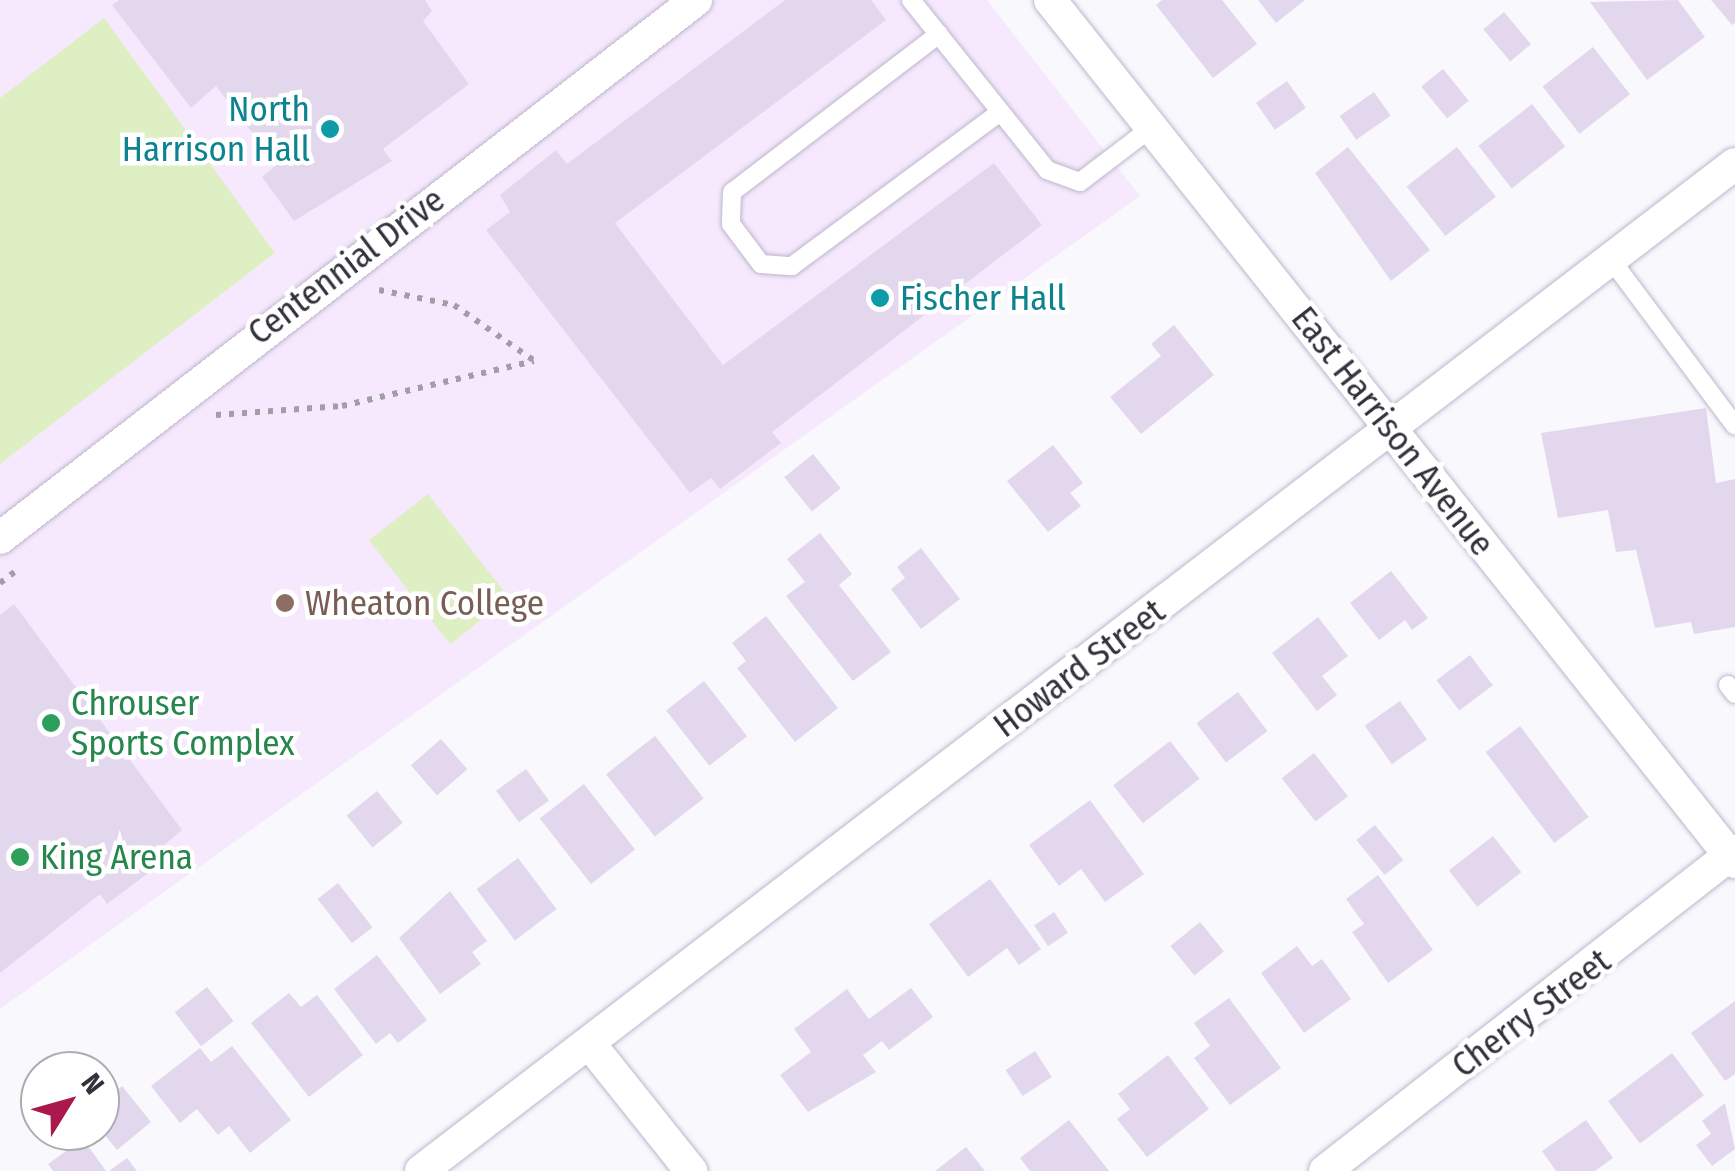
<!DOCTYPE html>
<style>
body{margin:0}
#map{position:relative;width:1735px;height:1171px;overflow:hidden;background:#f9f8fd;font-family:"Fira Sans Condensed",sans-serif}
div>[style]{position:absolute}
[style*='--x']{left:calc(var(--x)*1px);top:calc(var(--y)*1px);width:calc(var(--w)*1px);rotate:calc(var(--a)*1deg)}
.education>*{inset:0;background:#f7e9fd}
.green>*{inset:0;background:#deefc3;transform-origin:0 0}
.building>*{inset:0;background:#e3d7ee;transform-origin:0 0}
.path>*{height:6px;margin-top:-3px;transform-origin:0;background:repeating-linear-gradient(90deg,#a19fa6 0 5px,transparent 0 13px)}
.roads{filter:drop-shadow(0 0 2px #bdb7cd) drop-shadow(0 0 2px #bdb7cd)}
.lane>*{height:18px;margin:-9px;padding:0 9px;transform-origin:9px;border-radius:9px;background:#fff}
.street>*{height:32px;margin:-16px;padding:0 16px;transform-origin:16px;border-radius:16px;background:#fff}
.dots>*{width:28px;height:28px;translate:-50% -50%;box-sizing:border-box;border:5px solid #fff;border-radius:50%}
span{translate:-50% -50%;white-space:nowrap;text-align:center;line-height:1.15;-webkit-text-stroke:9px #fff;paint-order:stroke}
.culture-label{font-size:35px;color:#0d838f}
.right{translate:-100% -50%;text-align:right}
.left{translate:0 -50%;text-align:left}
.street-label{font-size:35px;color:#33313a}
.education-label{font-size:35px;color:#785e54}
.leisure-label{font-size:35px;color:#27864d}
.north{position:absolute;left:20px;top:1051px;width:100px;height:100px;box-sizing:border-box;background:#fff;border:2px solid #adadb0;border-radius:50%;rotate:53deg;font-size:28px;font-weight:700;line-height:40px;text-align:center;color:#33313a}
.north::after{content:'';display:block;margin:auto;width:35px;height:45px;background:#ab194c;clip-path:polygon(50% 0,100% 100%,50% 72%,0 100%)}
</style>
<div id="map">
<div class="education">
<i style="clip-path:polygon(0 0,987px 0,1140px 196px,0 1009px)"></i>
</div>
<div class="green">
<i style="clip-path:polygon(104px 18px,275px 253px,0 464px,0 98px)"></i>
<i style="left:428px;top:494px;width:132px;height:75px;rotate:52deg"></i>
</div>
<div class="building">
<i style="clip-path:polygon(119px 0,425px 0,432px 11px,423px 21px,469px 84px,383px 149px,392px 161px,294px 221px,262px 177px,277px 164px,216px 86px,191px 108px,112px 5px)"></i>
<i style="clip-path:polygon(785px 0,871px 0,886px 20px,615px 223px,723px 365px,994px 163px,1042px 225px,772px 432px,781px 443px,720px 489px,711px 478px,690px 493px,486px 230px,510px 212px,500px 195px,556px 150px,567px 164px)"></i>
<i style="clip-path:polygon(1162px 0,1222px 0,1257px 44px,1213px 78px,1156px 5px)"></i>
<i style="clip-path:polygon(1258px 0,1305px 0,1276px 23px)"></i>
<i style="clip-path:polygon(1678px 0,1705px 37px,1647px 80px,1590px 2px)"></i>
<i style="clip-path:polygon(1711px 0,1735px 0,1735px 23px,1732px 25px)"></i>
<i style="left:1504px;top:12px;width:42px;height:27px;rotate:50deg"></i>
<i style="left:1593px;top:47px;width:60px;height:64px;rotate:52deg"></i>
<i style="left:1443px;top:69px;width:41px;height:28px;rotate:51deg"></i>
<i style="left:1287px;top:81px;width:33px;height:38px;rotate:55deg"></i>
<i style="left:1374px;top:92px;width:29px;height:42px;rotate:55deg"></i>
<i style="left:1532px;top:104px;width:54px;height:68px;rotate:52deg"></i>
<i style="clip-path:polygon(1348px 147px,1430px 250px,1391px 281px,1315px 173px)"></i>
<i style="left:1457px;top:147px;width:63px;height:64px;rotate:52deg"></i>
<i style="clip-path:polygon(1174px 325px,1214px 375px,1141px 434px,1110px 397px,1161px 356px,1151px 344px)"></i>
<i style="clip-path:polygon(1706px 408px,1716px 483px,1735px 479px,1735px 627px,1694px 634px,1691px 622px,1655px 628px,1636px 550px,1616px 552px,1608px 510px,1558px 518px,1541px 433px)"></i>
<i style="clip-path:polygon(1053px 445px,1083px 483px,1070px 493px,1081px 506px,1048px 532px,1007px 481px)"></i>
<i style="left:813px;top:454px;width:44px;height:37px;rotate:51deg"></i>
<i style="clip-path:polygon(820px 533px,852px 574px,839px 585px,891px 652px,853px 681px,786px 596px,805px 582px,787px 559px)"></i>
<i style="clip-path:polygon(921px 548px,960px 599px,921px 629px,891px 589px,905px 578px,897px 567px)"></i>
<i style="clip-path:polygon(1391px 571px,1428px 618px,1412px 630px,1405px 620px,1379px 640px,1350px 603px)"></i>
<i style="clip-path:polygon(14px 604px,182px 830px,149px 858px,155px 868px,107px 904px,100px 894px,0 973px,0 615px)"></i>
<i style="clip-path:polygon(766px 616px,838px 708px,795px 742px,737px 668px,746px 661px,732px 643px)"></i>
<i style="clip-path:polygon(1318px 617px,1348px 656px,1322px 676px,1337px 695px,1317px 711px,1272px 653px)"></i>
<i style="left:1470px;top:655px;width:38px;height:42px;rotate:53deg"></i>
<i style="left:704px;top:681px;width:70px;height:48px;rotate:52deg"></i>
<i style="left:1238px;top:692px;width:49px;height:52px;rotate:53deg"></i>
<i style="left:1400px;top:701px;width:47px;height:43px;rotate:55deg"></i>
<i style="left:1520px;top:726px;width:114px;height:43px;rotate:53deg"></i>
<i style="left:655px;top:736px;width:79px;height:62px;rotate:52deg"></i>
<i style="left:441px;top:739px;width:40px;height:40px;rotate:49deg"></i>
<i style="left:1170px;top:741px;width:48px;height:72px;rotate:52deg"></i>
<i style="left:1314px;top:753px;width:55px;height:41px;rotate:52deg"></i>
<i style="left:526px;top:769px;width:39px;height:37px;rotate:54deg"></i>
<i style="left:584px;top:784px;width:83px;height:56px;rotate:52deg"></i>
<i style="left:377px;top:791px;width:41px;height:39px;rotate:51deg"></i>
<i style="clip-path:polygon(1090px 800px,1144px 874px,1105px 902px,1081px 869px,1059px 886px,1029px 845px)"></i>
<i style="left:1375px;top:825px;width:45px;height:24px;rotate:51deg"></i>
<i style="left:1493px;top:836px;width:46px;height:56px;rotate:52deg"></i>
<i style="left:518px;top:858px;width:64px;height:52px;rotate:53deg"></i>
<i style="clip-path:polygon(1378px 875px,1433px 950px,1388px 983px,1352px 932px,1364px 924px,1346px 899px)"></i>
<i style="clip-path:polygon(990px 879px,1041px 949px,1019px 965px,1007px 948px,968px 977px,929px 924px)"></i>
<i style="left:338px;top:883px;width:56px;height:26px;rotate:52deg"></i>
<i style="clip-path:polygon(450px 891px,487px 941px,472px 952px,481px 964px,440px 994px,399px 938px)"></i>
<i style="left:1054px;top:912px;width:25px;height:24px;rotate:56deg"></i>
<i style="left:1200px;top:922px;width:38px;height:38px;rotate:51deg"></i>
<i style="clip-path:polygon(1297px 946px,1312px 966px,1322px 959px,1351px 999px,1304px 1033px,1261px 973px)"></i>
<i style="clip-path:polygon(377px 955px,427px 1020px,398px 1043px,390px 1033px,376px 1044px,334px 989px)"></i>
<i style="left:207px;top:987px;width:43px;height:41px;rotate:52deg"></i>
<i style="clip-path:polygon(911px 988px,933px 1017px,889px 1050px,882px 1041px,863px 1055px,876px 1072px,808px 1112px,780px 1075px,811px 1052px,794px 1029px,847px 989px,869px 1019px)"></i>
<i style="clip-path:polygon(289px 993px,301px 1007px,317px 995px,363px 1055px,309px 1097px,251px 1023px)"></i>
<i style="clip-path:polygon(1229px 998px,1281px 1068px,1230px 1105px,1194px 1058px,1210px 1046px,1194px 1023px)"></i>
<i style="clip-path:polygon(1735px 1001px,1735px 1074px,1725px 1081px,1691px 1033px)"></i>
<i style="clip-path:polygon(232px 1046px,291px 1120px,250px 1153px,229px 1126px,218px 1135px,197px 1109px,180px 1123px,151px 1086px,200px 1048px,211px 1062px)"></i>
<i style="left:1035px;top:1051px;width:31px;height:35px;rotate:57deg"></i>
<i style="left:1672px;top:1053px;width:53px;height:80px;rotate:53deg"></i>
<i style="clip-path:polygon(1168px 1055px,1209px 1109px,1147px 1157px,1117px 1119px,1130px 1109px,1118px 1094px)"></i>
<i style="clip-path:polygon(122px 1086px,151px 1122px,117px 1150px,100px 1129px,100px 1104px)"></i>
<i style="clip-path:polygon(1725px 1103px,1735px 1149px,1712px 1166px,1696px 1145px,1711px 1134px,1702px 1121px)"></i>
<i style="clip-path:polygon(1069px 1120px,1109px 1171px,1030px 1171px,1020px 1158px)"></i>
<i style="clip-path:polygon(1586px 1120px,1613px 1158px,1595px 1171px,1556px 1171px,1542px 1151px)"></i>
<i style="clip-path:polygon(83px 1139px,106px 1171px,53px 1171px,48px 1164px)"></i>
<i style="clip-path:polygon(966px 1147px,985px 1171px,935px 1171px)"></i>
<i style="clip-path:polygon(127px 1158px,137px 1171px,109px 1171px)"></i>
</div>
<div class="path">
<i style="--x:379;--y:290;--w:76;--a:11.3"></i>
<i style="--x:454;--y:305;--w:96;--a:34.8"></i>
<i style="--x:216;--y:415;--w:126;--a:-4.1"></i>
<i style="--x:342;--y:406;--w:197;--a:-13.2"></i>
<i style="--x:0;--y:583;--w:20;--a:-37"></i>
</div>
<div class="roads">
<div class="lane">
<i style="--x:911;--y:0;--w:218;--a:51.3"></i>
<i style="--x:1047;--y:170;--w:35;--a:20"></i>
<i style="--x:1080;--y:182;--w:89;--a:-37.3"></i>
<i style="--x:939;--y:34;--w:260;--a:142.6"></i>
<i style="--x:732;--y:192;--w:32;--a:92"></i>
<i style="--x:731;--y:224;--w:50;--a:53.1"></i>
<i style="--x:761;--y:264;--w:31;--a:4"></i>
<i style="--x:792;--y:266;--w:259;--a:-36.5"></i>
<i style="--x:1610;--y:258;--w:209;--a:53.3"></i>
<i style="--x:1728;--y:685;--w:11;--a:52"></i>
</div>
<div class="street">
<i style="--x:1050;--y:0;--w:1101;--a:51.53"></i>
<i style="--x:0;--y:538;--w:880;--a:-37.7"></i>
<i style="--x:589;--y:1043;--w:164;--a:51.4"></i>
<i style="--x:421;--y:1171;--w:1655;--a:-37.47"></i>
<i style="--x:1325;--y:1171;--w:520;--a:-37.97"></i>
</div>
</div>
<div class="dots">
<i style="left:330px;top:129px;background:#0f9aa8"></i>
<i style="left:880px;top:298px;background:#0f9aa8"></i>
<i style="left:285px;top:603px;background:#8d6e63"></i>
<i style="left:51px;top:723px;background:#2e9e5b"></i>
<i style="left:20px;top:857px;background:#2e9e5b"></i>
</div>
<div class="culture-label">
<span class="right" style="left:310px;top:129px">North<br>Harrison Hall</span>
<span class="left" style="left:900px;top:298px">Fischer Hall</span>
</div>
<div class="street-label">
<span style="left:346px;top:266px;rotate:-37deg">Centennial Drive</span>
<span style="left:1393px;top:431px;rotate:52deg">East Harrison Avenue</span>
<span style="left:1079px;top:668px;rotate:-37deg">Howard Street</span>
<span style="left:1531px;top:1013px;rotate:-37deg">Cherry Street</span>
</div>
<div class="education-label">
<span class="left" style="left:305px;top:603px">Wheaton College</span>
</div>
<div class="leisure-label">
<span class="left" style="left:71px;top:723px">Chrouser<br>Sports Complex</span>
<span class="left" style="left:40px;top:857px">King Arena</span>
</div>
<div class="north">N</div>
</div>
